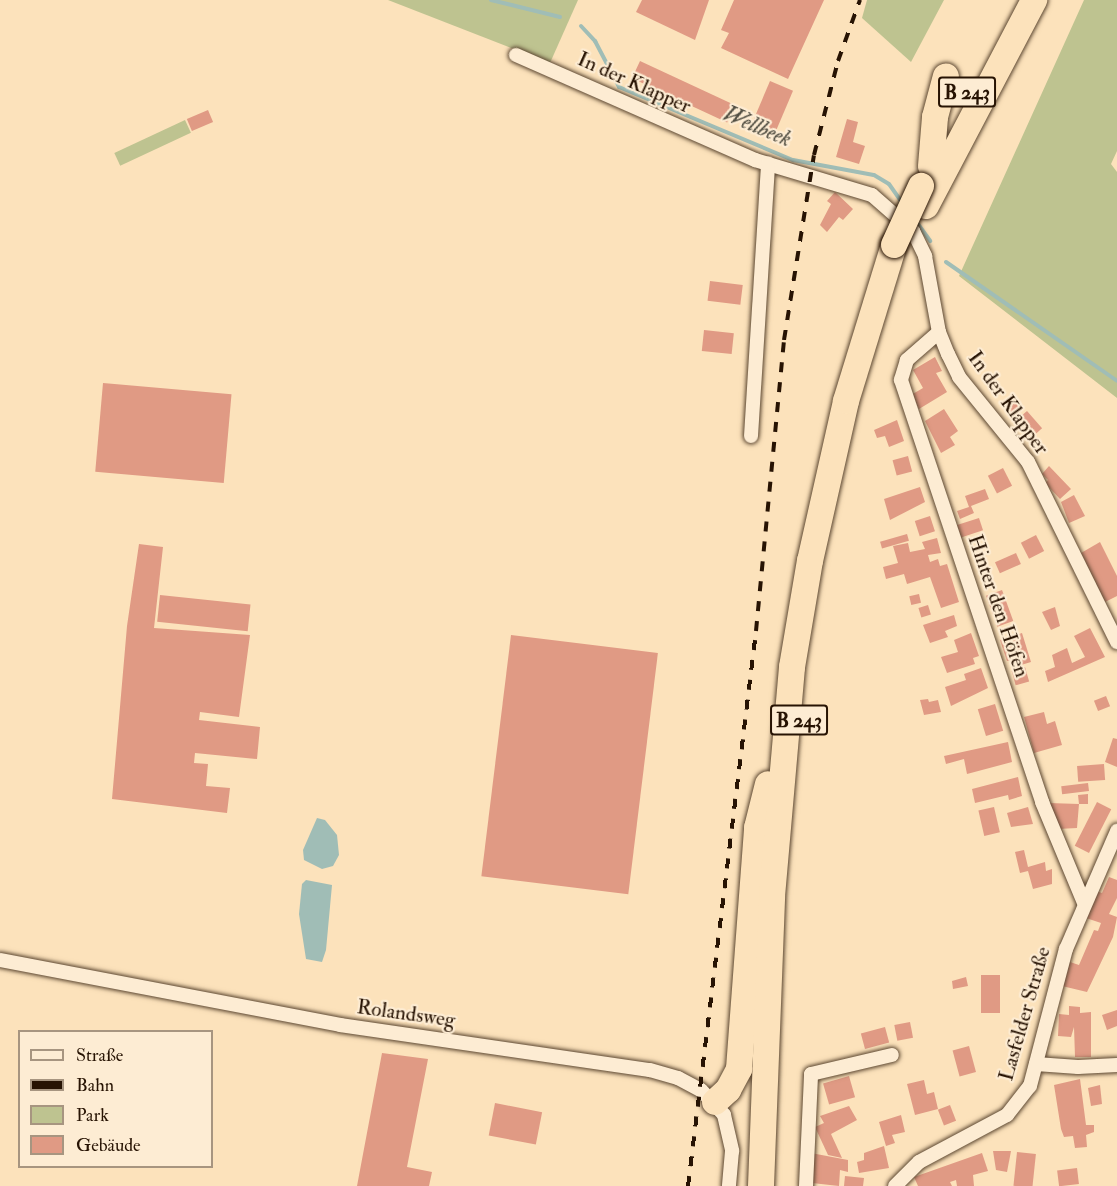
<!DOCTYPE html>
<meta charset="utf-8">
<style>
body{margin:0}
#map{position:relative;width:1117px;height:1186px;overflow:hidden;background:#fce2bb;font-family:"IM FELL Double Pica",serif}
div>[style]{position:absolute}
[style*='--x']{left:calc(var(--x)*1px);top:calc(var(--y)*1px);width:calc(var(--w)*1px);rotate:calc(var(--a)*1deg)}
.green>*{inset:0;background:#bec390;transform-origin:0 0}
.water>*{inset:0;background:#a0bdb6}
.stream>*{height:4px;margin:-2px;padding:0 2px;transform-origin:2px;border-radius:2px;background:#a0bdb6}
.building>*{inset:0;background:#e09a84;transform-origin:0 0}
.roads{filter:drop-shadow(0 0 2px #5c4731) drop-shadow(0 0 2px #5c4731)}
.street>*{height:14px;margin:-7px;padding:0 7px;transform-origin:7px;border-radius:7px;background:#fdecd3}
.highway>*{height:26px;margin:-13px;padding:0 13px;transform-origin:13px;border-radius:13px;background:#fce2bb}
.rail>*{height:4px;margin-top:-2px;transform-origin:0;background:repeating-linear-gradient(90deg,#271303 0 10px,transparent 0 20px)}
.bridges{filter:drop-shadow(0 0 2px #271303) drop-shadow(0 0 2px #271303)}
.highway-bridge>*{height:26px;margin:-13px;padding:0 13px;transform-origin:13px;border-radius:13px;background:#fce2bb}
span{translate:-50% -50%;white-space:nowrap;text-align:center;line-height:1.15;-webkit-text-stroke:4.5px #fdecd3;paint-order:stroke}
.shield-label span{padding:2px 4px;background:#fdecd3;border:2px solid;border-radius:4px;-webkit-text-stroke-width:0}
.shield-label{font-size:20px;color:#271303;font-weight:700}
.street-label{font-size:21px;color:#271303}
.water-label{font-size:22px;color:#514e42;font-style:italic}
.legend{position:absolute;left:18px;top:1030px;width:195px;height:138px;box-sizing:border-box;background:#fdecd3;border:2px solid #a79580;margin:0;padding:8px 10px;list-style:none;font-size:18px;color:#271303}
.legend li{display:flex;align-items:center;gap:12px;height:30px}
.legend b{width:30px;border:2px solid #a79580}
</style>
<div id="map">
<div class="green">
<i style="clip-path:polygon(388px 0,578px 0,550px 63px)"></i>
<i style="clip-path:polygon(867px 0,944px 0,911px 62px,862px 18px)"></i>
<i style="clip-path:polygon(1084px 0,1117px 0,1117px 151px,1111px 164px,1117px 172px,1117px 398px,959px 276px)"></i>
<i style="left:185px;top:120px;width:14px;height:78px;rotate:65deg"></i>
</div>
<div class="water">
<i style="clip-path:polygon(317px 818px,325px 820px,337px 835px,339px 855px,333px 866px,322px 869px,304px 860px,303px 850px)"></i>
<i style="clip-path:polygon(306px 880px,332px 885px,326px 950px,322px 962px,306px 959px,299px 914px,302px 884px)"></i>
</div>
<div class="stream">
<i style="--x:491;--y:0;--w:71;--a:13.8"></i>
<i style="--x:581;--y:26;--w:21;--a:47"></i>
<i style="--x:595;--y:41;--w:52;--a:62.4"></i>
<i style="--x:619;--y:87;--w:189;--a:22.8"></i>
<i style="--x:793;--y:160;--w:82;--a:10.5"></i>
<i style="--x:874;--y:175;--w:17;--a:31"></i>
<i style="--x:889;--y:184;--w:24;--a:55"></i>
<i style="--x:915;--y:220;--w:26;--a:54"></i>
<i style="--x:946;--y:262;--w:208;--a:34.8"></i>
</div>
<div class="building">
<i style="clip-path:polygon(642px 0,709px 0,695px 40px,636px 12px)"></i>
<i style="clip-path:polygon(734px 0,824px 0,788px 79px,721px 48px,729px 33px,721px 30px)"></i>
<i style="left:640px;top:61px;width:105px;height:19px;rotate:25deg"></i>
<i style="left:770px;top:81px;width:25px;height:47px;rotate:23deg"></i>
<i style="left:208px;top:110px;width:13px;height:23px;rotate:67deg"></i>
<i style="clip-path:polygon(847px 119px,858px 122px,853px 142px,865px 146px,859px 164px,836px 157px)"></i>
<i style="clip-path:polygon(835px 192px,853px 209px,843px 220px,839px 217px,827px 232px,820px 225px,831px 204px,827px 201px)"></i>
<i style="left:710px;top:281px;width:33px;height:20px;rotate:7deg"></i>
<i style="left:704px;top:330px;width:30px;height:21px;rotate:6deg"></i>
<i style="clip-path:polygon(935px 357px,942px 371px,936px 373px,947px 392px,919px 409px,911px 395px,923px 388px,913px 370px)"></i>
<i style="left:103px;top:383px;width:129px;height:89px;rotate:5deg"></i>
<i style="left:1017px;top:400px;width:11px;height:16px;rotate:49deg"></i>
<i style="clip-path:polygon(944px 409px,958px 431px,950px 437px,955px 445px,941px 453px,925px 421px)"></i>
<i style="left:1027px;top:411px;width:23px;height:17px;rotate:49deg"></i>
<i style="clip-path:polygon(897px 420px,904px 441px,889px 447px,885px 436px,877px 438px,874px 430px)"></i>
<i style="left:908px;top:456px;width:16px;height:16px;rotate:75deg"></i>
<i style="clip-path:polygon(1049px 466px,1071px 489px,1060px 499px,1045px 483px,1048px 480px,1042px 474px)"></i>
<i style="left:1003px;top:468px;width:20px;height:17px;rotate:63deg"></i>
<i style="clip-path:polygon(920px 487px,925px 502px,890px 520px,884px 499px)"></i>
<i style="clip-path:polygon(985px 489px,989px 499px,971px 506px,974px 513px,960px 519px,957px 511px,969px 507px,965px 496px)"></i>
<i style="clip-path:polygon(1074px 495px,1085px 516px,1069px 523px,1061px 502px)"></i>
<i style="left:930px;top:516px;width:16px;height:16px;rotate:72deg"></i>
<i style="left:979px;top:518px;width:13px;height:23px;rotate:72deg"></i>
<i style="left:907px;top:534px;width:7px;height:28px;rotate:74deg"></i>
<i style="left:1036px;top:535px;width:18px;height:17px;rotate:63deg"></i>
<i style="clip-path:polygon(937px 538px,941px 553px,928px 555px,930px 562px,938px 559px,940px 566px,947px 564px,959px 602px,941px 608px,930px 577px,907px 584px,904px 574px,886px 579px,883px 567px,898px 563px,893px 546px,908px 543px,910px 552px,925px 549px,922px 542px)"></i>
<i style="clip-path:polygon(1100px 542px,1117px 576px,1117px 596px,1105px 602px,1081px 553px)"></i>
<i style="clip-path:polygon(139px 544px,163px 547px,154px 628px,250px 635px,239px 717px,200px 712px,199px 720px,260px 727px,257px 759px,195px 753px,194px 763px,208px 764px,206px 786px,230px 788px,227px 813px,112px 799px,127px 626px)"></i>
<i style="left:1016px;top:553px;width:12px;height:23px;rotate:66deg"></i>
<i style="left:1002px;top:590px;width:33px;height:17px;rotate:70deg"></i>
<i style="left:919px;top:594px;width:9px;height:10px;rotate:77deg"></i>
<i style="left:160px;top:595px;width:91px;height:27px;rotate:6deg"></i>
<i style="left:928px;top:605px;width:10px;height:10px;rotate:73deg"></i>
<i style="clip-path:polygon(1055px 607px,1060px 626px,1051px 630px,1042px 612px)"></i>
<i style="clip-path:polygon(954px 615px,957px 626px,945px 631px,948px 637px,930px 643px,923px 625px)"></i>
<i style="clip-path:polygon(1090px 628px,1105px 657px,1048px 682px,1045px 671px,1055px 667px,1052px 655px,1067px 648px,1072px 663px,1085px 657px,1074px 636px)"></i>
<i style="clip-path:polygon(971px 633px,979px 656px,973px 658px,975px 664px,947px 673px,941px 657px,958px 652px,954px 640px)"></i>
<i style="clip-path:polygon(1022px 633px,1031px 662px,1014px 667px,1012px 660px,1007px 661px,1000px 640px)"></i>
<i style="left:511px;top:635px;width:148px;height:243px;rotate:7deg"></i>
<i style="left:1025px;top:667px;width:15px;height:14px;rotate:74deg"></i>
<i style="clip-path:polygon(981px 668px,988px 688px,951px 706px,945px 687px,966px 680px,964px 674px)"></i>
<i style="left:1106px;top:696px;width:11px;height:13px;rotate:68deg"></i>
<i style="clip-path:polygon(928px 699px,929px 702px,938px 700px,941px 712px,924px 715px,920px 700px)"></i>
<i style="left:995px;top:704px;width:28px;height:18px;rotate:73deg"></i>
<i style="clip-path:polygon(1044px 712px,1047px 724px,1055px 721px,1062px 745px,1034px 753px,1024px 717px)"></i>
<i style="clip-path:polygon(1113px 738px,1117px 739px,1117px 767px,1105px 762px)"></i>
<i style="clip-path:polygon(1008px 742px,1012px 762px,967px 774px,964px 759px,946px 764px,944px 756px)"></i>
<i style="left:1104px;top:764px;width:16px;height:27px;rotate:86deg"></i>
<i style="clip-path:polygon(1018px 777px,1022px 796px,1009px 800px,1008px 795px,975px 803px,972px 789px)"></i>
<i style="left:1088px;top:783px;width:8px;height:27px;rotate:83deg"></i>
<i style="clip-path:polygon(1088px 794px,1088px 804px,1079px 804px,1077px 828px,1058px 829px,1049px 803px,1079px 804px,1078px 795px)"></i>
<i style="left:1097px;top:802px;width:16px;height:49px;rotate:27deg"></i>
<i style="left:994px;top:807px;width:26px;height:16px;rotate:77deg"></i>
<i style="clip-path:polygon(1028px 807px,1033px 824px,1011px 827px,1007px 813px)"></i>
<i style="clip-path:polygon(1024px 850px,1028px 867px,1045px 862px,1046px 871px,1052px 869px,1052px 884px,1033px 889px,1028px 871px,1020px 873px,1015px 852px)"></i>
<i style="clip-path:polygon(1109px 877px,1117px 880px,1117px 898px,1109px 914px,1117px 917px,1113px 937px,1087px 992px,1062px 986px,1070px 962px,1079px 965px,1094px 930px,1098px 931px,1101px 923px,1086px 918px,1096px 891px,1102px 893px)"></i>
<i style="left:981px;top:975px;width:19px;height:38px"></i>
<i style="clip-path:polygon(966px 977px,968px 986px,953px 989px,952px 981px)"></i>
<i style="clip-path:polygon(1069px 1006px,1080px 1007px,1080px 1013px,1091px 1012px,1091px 1057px,1075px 1057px,1074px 1027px,1071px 1037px,1058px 1036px,1059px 1014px,1069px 1015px)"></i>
<i style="clip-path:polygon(1117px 1010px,1117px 1026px,1107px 1030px,1102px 1015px)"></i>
<i style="left:910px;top:1022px;width:16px;height:16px;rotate:79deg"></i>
<i style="left:885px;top:1027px;width:16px;height:25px;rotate:75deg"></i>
<i style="left:969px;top:1046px;width:27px;height:17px;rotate:75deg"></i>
<i style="clip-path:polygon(382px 1053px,428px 1059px,407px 1167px,432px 1172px,429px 1186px,357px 1186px)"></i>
<i style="left:849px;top:1076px;width:22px;height:27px;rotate:74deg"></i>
<i style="clip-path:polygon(1080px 1079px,1086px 1125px,1094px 1125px,1094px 1132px,1086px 1135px,1087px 1147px,1075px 1148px,1073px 1136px,1064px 1137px,1061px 1129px,1054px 1085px)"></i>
<i style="clip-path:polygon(924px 1080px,927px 1094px,934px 1092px,938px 1109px,915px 1115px,907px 1084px)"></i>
<i style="clip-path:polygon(1100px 1085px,1102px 1104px,1091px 1106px,1088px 1088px)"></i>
<i style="left:495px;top:1103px;width:48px;height:33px;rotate:11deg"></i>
<i style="left:950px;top:1105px;width:17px;height:13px;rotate:69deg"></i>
<i style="clip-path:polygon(849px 1106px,857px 1120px,831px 1134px,842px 1158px,828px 1155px,815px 1127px,824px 1123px,820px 1116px)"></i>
<i style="clip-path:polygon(901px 1115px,905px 1132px,892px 1135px,895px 1143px,886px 1146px,879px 1122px)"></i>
<i style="clip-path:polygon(884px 1146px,889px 1168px,859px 1173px,857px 1162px,864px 1160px,864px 1153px)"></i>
<i style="clip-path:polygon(993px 1151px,1011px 1151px,1007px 1172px,996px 1170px)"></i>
<i style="left:1017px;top:1152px;width:19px;height:34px;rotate:6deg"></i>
<i style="clip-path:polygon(811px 1153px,848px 1160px,848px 1172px,840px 1170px,839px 1186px,812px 1183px)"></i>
<i style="clip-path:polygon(982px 1153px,988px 1171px,973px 1175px,974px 1186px,957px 1186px,956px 1180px,950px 1182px,952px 1186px,918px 1186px,914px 1177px)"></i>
<i style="left:1077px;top:1168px;width:16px;height:20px;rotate:83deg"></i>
<i style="clip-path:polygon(845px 1176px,864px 1178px,863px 1186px,844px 1186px)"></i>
</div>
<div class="roads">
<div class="street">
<i style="--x:516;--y:55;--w:261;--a:23.7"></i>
<i style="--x:755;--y:160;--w:122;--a:16.7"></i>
<i style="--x:872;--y:195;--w:55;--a:41.3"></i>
<i style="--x:913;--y:231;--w:28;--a:64"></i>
<i style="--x:925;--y:256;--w:77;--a:79.6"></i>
<i style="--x:939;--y:332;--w:24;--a:68"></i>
<i style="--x:948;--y:354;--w:25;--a:64"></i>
<i style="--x:959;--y:377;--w:109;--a:50.9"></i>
<i style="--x:1028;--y:462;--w:201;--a:63.7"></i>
<i style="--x:939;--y:332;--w:43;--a:138.8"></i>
<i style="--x:907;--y:360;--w:21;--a:107"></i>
<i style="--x:901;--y:380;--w:445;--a:71.5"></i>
<i style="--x:1042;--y:802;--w:109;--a:67.4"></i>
<i style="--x:751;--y:436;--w:273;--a:-86.4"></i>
<i style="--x:0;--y:960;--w:346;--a:10.8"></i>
<i style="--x:340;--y:1025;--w:313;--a:8.3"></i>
<i style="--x:650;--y:1070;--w:29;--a:16"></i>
<i style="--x:678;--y:1078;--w:26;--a:28"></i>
<i style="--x:701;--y:1090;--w:34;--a:47"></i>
<i style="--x:724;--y:1115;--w:37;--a:77"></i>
<i style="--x:732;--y:1151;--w:35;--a:95"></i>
<i style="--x:1036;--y:1064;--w:42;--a:4.1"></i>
<i style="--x:1078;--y:1067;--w:39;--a:-3"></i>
<i style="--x:806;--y:1186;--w:112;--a:-87.4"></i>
<i style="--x:811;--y:1074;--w:83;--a:-13.2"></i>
<i style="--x:895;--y:1186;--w:34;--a:-45"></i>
<i style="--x:919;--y:1162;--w:100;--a:-28.1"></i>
<i style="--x:1007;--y:1115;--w:37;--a:-52"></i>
<i style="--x:1030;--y:1086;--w:142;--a:-75.3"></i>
<i style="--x:1066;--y:949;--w:129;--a:-66.6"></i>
</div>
<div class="highway">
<i style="--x:931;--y:166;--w:49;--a:-85.3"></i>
<i style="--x:935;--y:117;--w:42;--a:-75"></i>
<i style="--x:926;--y:206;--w:233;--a:-62.3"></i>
<i style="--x:715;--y:1102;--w:18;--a:-43"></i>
<i style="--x:728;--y:1090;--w:24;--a:-62"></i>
<i style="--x:739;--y:1069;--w:242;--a:-85.7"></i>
<i style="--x:757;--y:828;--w:45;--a:-76"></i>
<i style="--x:761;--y:1186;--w:290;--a:-87.8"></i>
<i style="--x:772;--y:896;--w:230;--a:-85"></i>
<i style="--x:792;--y:667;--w:108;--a:-80.4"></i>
<i style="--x:810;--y:561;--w:164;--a:-77.3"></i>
<i style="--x:846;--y:401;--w:163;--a:-72.9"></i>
</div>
</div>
<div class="rail">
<i style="--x:688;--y:1186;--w:559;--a:-83.01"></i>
<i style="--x:756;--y:631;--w:292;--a:-84.5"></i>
<i style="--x:784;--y:340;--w:187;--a:-80.8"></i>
<i style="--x:814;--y:155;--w:97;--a:-75.7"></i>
<i style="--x:838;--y:61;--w:65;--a:-70.2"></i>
</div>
<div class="bridges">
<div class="highway-bridge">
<i style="--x:894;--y:245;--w:65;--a:-65.4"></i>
</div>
</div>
<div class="shield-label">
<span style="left:967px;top:92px">B 243</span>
<span style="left:799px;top:720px">B 243</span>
</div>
<div class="street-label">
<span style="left:634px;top:83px;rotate:24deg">In der Klapper</span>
<span style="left:1008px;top:403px;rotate:54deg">In der Klapper</span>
<span style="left:998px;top:606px;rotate:71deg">Hinter den Höfen</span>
<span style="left:406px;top:1014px;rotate:8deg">Rolandsweg</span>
<span style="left:1025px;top:1014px;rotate:-74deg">Lasfelder Straße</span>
</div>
<div class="water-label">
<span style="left:757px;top:127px;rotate:23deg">Wellbeek</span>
</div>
<ul class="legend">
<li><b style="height:8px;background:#fdecd3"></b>Straße</li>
<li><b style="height:8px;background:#271303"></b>Bahn</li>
<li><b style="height:16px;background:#bec390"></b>Park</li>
<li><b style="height:16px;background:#e09a84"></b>Gebäude</li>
</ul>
</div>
